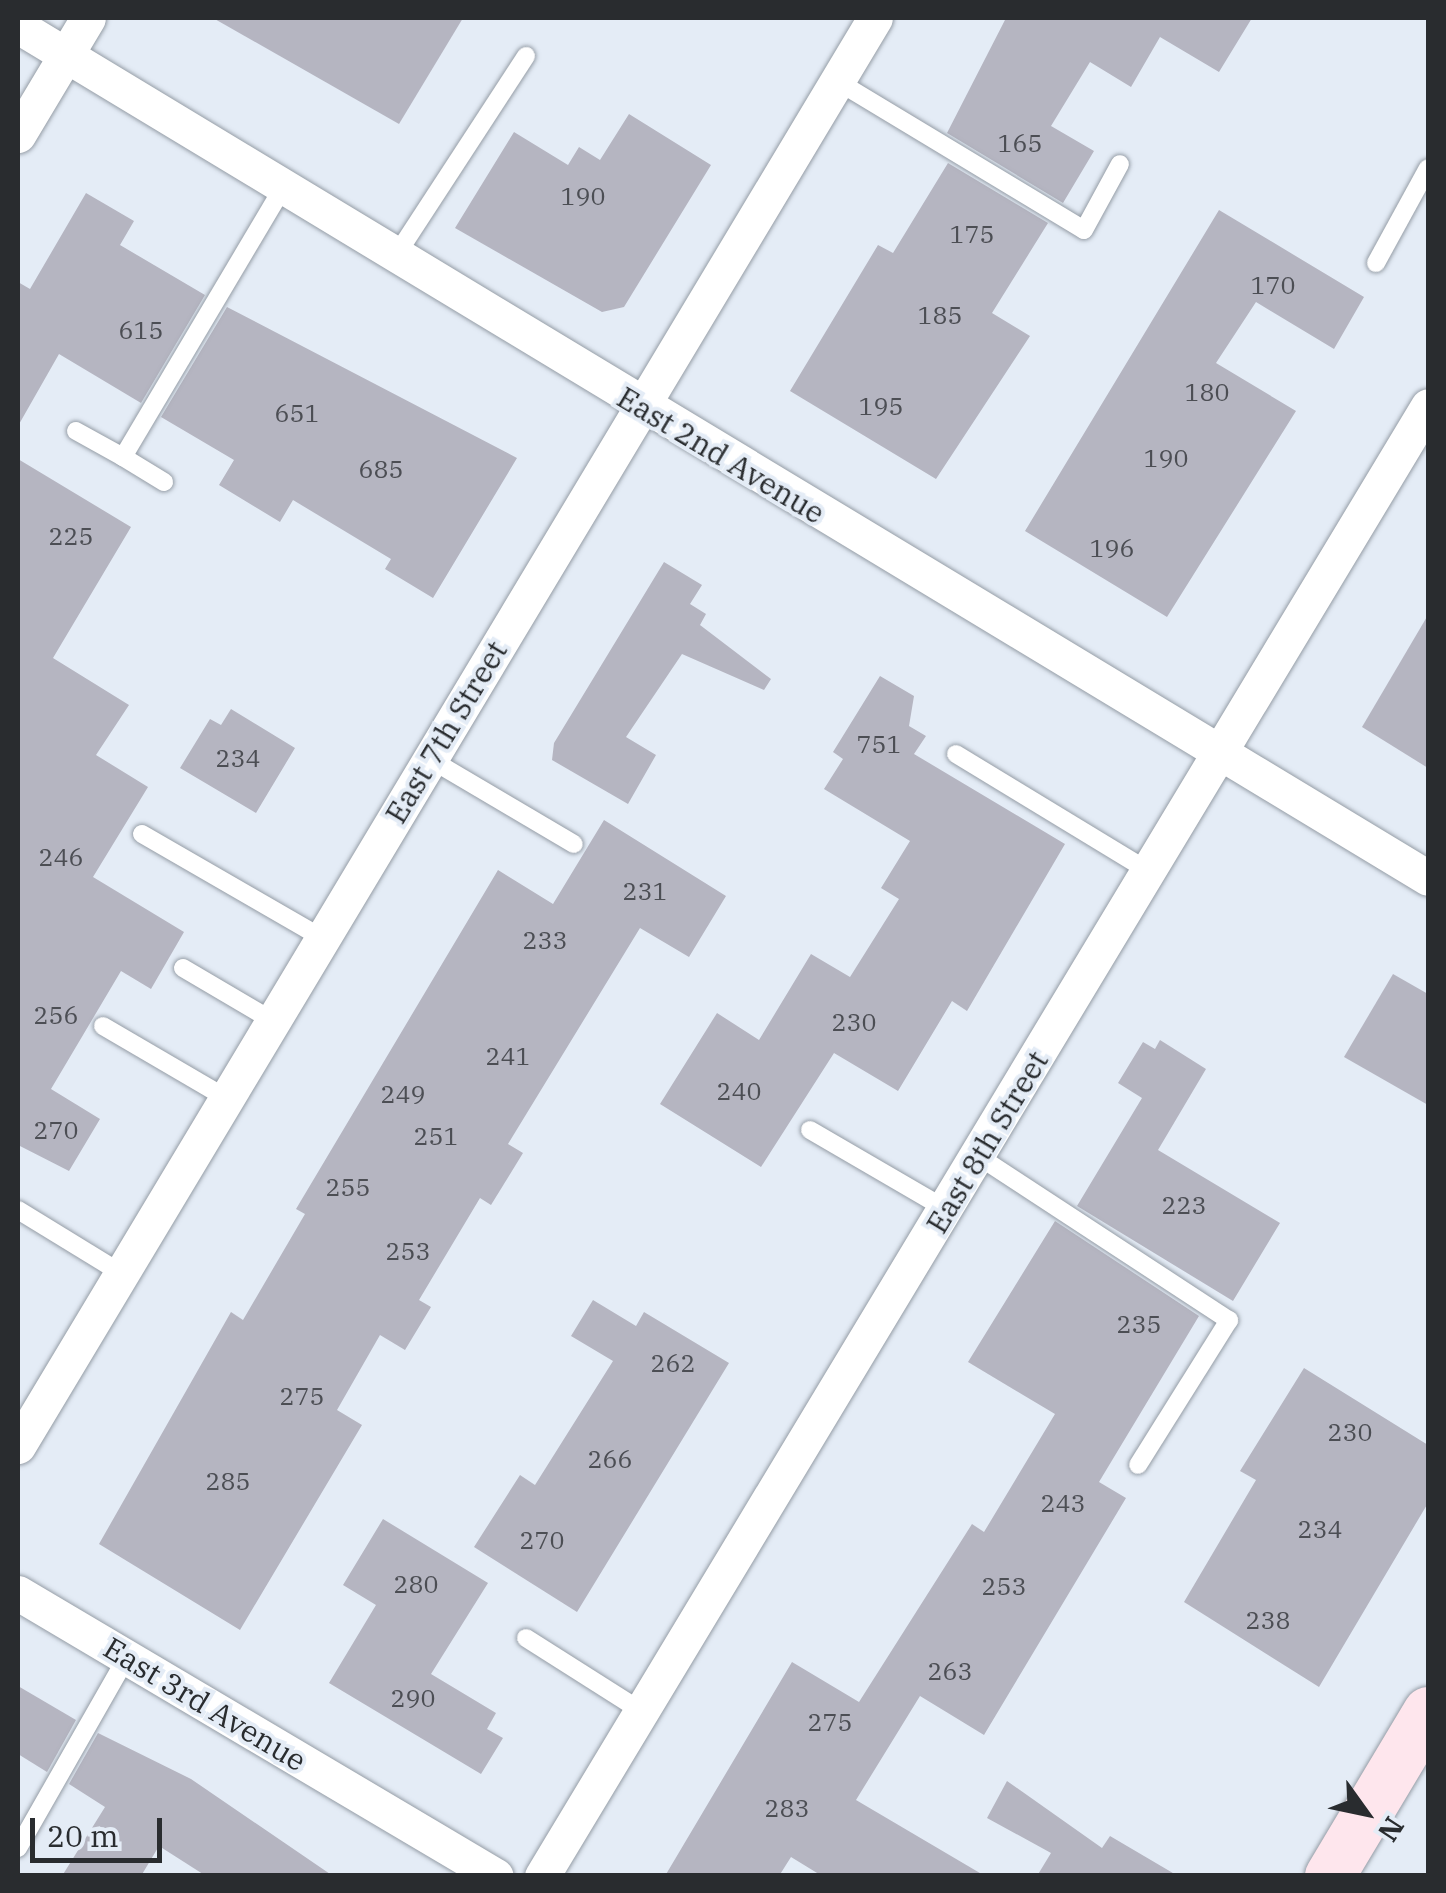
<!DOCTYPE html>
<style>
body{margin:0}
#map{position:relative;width:1446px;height:1893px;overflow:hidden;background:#e4ecf6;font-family:"IBM Plex Serif",serif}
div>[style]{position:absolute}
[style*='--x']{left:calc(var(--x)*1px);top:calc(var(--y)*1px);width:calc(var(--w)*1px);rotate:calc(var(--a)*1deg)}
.building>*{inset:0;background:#b5b5c1}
.roads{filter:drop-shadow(0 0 2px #959da6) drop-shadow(0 0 2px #959da6)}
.service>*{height:18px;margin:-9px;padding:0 9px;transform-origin:9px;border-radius:9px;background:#fff}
.minor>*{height:35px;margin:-17.5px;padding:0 17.5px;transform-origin:17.5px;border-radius:17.5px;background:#fff}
.secondary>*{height:50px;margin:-25px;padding:0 25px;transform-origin:25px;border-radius:25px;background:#fee6ed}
span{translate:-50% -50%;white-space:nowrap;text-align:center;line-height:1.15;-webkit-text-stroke:8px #e4ecf6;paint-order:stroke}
.number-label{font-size:25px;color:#4c4e54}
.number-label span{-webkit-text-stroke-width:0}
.street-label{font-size:30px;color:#292c2f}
.frame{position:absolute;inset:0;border:20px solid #292c2f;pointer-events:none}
.north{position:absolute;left:1316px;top:1763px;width:100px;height:100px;-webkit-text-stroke:8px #e4ecf6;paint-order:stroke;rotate:123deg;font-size:28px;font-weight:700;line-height:40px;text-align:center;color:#292c2f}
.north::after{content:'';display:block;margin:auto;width:35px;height:45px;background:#292c2f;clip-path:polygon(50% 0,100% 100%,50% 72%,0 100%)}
.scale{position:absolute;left:30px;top:1818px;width:132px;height:45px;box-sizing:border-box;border:5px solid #292c2f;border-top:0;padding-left:12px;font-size:30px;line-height:35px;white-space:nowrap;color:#292c2f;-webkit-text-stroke:8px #e4ecf6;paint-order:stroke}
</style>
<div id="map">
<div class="building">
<i style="clip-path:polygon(213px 18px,463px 18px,399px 124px)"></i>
<i style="clip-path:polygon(1006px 18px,1252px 18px,1219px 72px,1160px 37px,1131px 87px,1090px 62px,1051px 126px,1094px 151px,1063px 203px,947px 133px)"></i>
<i style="clip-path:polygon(629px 114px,711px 165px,624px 307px,602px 312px,455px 228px,514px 132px,568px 165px,579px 147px,600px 160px)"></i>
<i style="clip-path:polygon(948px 163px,1048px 223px,992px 313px,1030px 336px,936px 479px,790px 391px,878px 245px,893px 253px)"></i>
<i style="clip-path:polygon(86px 193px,134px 221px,120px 245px,205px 295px,141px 403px,59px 354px,18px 426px,18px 282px,30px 289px)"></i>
<i style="clip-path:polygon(1219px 210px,1364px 297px,1334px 349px,1256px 302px,1216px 363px,1296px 411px,1167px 617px,1025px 531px)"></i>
<i style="clip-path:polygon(227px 307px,517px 458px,433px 598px,385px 569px,391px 559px,293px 500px,280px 522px,219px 485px,234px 460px,161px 417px)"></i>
<i style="clip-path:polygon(18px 459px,131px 527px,53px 658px,129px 705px,96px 755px,148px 787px,93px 877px,184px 932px,151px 989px,121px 971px,51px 1089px,100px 1119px,69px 1171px,18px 1145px)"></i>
<i style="clip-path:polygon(664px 562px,702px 585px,690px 604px,706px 614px,700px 625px,771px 679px,764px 690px,682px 654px,626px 737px,656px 755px,628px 804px,552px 760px,554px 743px)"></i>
<i style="clip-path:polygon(1428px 615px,1428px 768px,1362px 727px)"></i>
<i style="clip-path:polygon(880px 676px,914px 696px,909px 726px,926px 736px,914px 754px,1065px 844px,967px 1011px,952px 1001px,898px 1091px,834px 1053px,761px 1167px,660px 1104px,717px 1013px,759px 1040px,811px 954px,850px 977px,899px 899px,881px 888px,910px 841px,824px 789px,843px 759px,833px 752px)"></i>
<i style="clip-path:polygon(231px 709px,295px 748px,256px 813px,180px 768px,210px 719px,221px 725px)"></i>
<i style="clip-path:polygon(604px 820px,726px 896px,689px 957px,640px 928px,508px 1144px,523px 1153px,491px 1205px,480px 1198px,419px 1300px,431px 1307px,405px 1350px,380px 1335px,337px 1410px,362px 1425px,240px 1630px,99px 1544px,231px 1312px,243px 1320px,305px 1214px,296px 1209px,498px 870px,553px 904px)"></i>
<i style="clip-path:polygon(1393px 974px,1428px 994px,1428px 1105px,1344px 1057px)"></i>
<i style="clip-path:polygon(1160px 1040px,1206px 1069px,1158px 1150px,1280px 1223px,1233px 1301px,1077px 1206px,1142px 1098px,1118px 1083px,1143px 1042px,1155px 1049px)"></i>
<i style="clip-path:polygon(1055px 1221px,1199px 1316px,1099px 1482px,1126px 1498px,984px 1735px,920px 1696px,856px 1800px,985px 1876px,822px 1876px,791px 1857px,779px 1876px,665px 1876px,792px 1662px,859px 1702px,972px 1524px,984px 1532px,1055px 1414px,968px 1362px)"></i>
<i style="clip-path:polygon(593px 1300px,636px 1326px,644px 1312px,729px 1363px,577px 1612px,474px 1547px,520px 1475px,535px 1485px,613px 1361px,571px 1336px)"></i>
<i style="clip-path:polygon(1304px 1368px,1428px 1445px,1428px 1503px,1319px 1687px,1184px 1602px,1256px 1480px,1240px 1471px)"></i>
<i style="clip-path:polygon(383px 1519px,488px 1583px,431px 1674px,496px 1713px,487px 1729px,503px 1738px,481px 1774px,329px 1683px,376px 1605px,343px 1585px)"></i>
<i style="clip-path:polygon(18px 1686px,76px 1720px,47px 1772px,18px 1754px)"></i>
<i style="clip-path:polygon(98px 1733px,191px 1779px,333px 1876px,206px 1876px,159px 1846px,141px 1876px,62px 1876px,105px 1807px,69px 1784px)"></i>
<i style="clip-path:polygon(1007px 1781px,1102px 1848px,1110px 1836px,1178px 1876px,1037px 1876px,1051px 1853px,987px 1818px)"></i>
</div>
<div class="roads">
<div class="service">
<i style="--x:837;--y:81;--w:288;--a:31.1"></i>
<i style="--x:1084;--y:230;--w:75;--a:-61.4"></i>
<i style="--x:395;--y:257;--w:240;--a:-56.9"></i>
<i style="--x:1376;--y:263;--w:108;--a:-61.3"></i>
<i style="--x:76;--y:431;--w:54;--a:29"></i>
<i style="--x:164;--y:482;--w:48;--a:-148.6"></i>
<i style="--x:123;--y:457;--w:313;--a:-59.3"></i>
<i style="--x:956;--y:754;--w:227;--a:31.3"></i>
<i style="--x:430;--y:759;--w:167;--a:30.6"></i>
<i style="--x:142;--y:834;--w:208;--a:30"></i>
<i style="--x:183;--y:968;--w:104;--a:30.5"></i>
<i style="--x:103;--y:1026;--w:143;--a:30.3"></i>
<i style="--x:810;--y:1130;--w:157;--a:30.2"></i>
<i style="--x:978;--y:1156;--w:300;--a:33.2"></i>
<i style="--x:1229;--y:1320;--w:171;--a:122.1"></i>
<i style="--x:18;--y:1210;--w:121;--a:31.5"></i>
<i style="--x:526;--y:1638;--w:136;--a:32.4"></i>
<i style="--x:18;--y:1848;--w:220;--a:-60.3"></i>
</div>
<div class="minor">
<i style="--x:18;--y:26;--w:1647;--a:31.14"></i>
<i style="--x:18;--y:135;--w:136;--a:-59.1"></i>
<i style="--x:18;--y:1446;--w:1665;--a:-59.03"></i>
<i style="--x:18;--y:1593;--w:555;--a:30.63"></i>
<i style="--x:542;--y:1876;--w:1716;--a:-58.92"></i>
</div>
<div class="secondary">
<i style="--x:1330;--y:1876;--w:191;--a:-59.1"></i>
</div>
</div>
<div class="number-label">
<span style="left:1020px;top:143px">165</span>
<span style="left:583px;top:196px">190</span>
<span style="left:972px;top:234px">175</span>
<span style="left:1273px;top:285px">170</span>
<span style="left:940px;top:315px">185</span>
<span style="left:141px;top:330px">615</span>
<span style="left:1207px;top:392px">180</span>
<span style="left:881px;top:406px">195</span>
<span style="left:297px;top:413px">651</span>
<span style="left:1166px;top:458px">190</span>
<span style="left:381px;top:469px">685</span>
<span style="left:71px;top:536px">225</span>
<span style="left:1112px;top:548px">196</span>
<span style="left:879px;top:744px">751</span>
<span style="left:238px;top:758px">234</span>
<span style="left:61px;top:857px">246</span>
<span style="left:645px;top:891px">231</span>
<span style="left:545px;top:940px">233</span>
<span style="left:56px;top:1015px">256</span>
<span style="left:854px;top:1022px">230</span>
<span style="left:508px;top:1056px">241</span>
<span style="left:739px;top:1091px">240</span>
<span style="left:403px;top:1094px">249</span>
<span style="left:56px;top:1130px">270</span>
<span style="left:436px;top:1136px">251</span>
<span style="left:348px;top:1187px">255</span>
<span style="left:1184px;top:1205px">223</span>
<span style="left:408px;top:1251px">253</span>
<span style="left:1139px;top:1324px">235</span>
<span style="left:673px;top:1363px">262</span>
<span style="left:302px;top:1396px">275</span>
<span style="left:1350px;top:1432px">230</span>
<span style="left:610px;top:1459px">266</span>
<span style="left:228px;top:1481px">285</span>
<span style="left:1063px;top:1503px">243</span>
<span style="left:1320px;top:1529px">234</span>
<span style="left:542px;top:1540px">270</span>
<span style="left:416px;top:1584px">280</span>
<span style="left:1004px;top:1586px">253</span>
<span style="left:1268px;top:1620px">238</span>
<span style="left:950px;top:1671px">263</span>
<span style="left:413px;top:1698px">290</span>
<span style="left:830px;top:1722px">275</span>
<span style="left:787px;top:1808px">283</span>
</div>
<div class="street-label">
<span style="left:721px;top:455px;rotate:31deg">East 2nd Avenue</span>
<span style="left:446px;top:732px;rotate:-59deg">East 7th Street</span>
<span style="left:987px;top:1142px;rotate:-59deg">East 8th Street</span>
<span style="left:205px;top:1704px;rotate:31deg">East 3rd Avenue</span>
</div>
<div class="frame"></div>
<div class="north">N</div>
<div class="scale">20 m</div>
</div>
